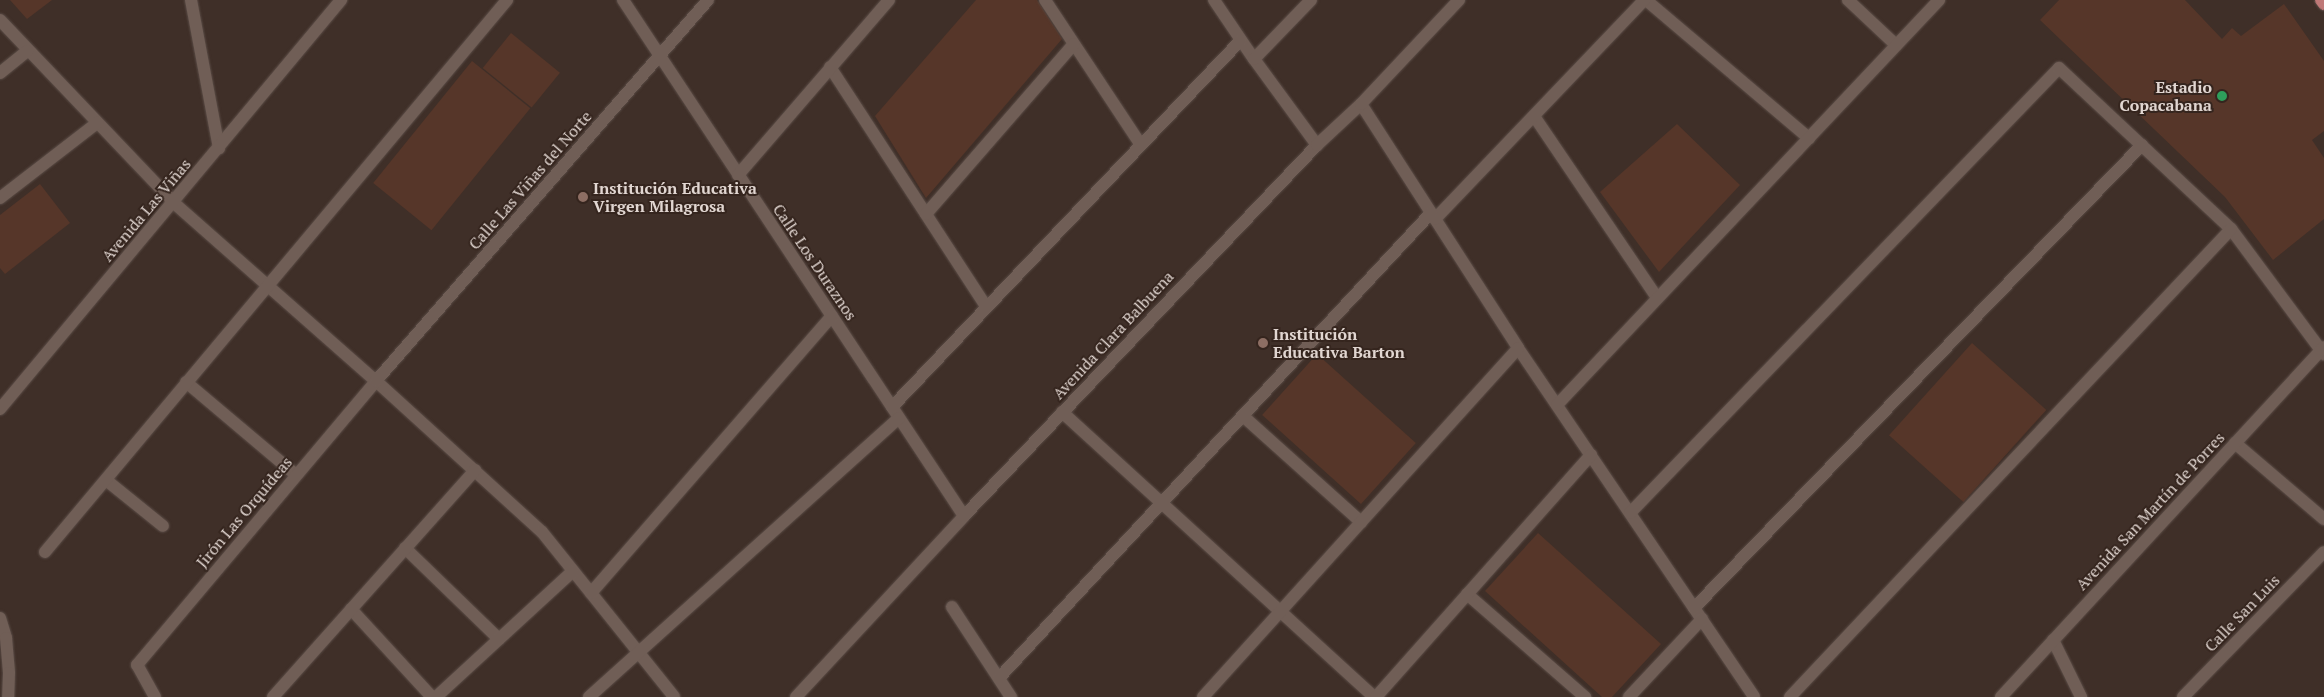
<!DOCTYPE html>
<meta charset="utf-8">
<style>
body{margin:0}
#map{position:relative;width:2324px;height:697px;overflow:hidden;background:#3f2f28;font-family:"PT Serif",serif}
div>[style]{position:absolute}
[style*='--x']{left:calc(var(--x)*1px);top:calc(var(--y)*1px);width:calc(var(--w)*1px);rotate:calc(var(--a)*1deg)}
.green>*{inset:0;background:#563629;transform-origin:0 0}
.roads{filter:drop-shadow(0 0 1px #5a4c46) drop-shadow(0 0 1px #5a4c46)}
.minor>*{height:12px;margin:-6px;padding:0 6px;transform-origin:6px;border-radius:6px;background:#705e56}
.major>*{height:12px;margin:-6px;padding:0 6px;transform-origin:6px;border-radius:6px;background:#bf7877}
.dots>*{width:14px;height:14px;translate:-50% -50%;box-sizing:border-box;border:2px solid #35251e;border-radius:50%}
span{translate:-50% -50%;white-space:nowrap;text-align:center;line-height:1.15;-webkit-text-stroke:4px #35251e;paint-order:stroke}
.poi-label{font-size:16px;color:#e1d6d1;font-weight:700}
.right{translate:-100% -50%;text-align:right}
.left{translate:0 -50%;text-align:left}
.street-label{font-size:16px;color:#e1d6d1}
</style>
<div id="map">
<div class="green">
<i style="clip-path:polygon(10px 0,52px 0,27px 19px)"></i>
<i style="clip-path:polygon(976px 0,1037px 0,1062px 39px,926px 198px,875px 116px)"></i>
<i style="clip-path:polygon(2059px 0,2185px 0,2222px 39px,2232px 28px,2241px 36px,2284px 4px,2324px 61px,2324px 131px,2312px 140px,2324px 158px,2324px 219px,2273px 260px,2225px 197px,2040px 20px)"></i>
<i style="left:511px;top:33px;width:63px;height:45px;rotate:39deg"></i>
<i style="left:472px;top:61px;width:75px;height:157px;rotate:39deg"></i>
<i style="clip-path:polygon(1677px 124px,1740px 185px,1659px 272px,1600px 192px)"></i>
<i style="clip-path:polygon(40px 184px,70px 223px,5px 274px,0 268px,0 215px)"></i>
<i style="left:1972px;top:343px;width:100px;height:124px;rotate:42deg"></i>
<i style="left:1317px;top:354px;width:133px;height:82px;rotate:42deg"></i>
<i style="clip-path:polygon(1538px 533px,1661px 644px,1612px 697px,1602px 697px,1485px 591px)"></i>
</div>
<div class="roads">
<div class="minor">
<i style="--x:191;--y:0;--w:151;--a:79.3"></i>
<i style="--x:623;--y:0;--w:618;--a:56.54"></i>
<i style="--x:1045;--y:0;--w:174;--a:56.5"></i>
<i style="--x:1214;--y:0;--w:71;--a:55.9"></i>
<i style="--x:1254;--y:59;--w:107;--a:53.8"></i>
<i style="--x:1646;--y:0;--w:214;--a:40.3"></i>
<i style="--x:1848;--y:0;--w:66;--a:43.2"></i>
<i style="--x:0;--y:20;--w:253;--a:46.4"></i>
<i style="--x:174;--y:203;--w:269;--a:41.4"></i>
<i style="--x:376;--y:381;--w:224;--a:42.3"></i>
<i style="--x:542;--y:532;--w:211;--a:51.3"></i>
<i style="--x:1254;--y:59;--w:82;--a:-46"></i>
<i style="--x:830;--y:67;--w:285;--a:56.9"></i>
<i style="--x:0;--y:73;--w:35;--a:-39"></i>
<i style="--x:1361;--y:104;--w:290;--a:57.2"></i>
<i style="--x:1518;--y:348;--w:421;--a:55.9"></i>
<i style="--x:1534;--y:116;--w:220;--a:55.9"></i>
<i style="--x:738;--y:175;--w:231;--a:-49.2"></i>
<i style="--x:0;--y:198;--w:123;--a:-37.7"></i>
<i style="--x:926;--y:214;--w:225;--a:-49"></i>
<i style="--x:1435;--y:219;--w:303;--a:-46.3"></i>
<i style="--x:186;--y:382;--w:144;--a:40.2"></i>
<i style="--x:1557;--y:405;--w:557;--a:-46.67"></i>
<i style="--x:892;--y:407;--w:506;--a:-46.44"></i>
<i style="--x:0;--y:409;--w:533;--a:-50.18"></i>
<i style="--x:1062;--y:412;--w:423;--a:42.4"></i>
<i style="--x:1243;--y:416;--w:159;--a:41.9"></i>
<i style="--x:2235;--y:443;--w:117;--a:40.5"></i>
<i style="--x:106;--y:480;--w:73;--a:38.9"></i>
<i style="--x:1630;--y:513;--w:618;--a:-46.05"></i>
<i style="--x:2059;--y:68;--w:236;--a:43.1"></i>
<i style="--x:2231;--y:229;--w:156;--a:53.4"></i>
<i style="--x:405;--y:548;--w:131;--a:44.1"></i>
<i style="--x:45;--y:552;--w:720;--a:-50.07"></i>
<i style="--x:591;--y:593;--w:367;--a:-49"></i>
<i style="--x:1467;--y:594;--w:157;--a:41.1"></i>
<i style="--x:952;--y:607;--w:108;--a:56.8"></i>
<i style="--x:1694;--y:608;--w:644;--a:-45.94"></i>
<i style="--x:351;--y:609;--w:120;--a:47.4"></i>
<i style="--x:0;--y:618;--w:21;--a:73"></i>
<i style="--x:6;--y:638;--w:35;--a:85"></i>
<i style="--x:9;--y:673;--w:24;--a:92"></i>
<i style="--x:2053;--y:640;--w:64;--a:63.8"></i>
<i style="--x:999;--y:678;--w:635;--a:-47.11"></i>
<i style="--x:155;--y:697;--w:37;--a:-119"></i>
<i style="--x:137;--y:665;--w:371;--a:-49.9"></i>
<i style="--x:376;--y:381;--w:505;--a:-48.93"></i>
<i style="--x:273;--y:697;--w:304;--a:-48.3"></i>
<i style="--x:436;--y:697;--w:186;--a:-42.6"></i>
<i style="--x:589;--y:697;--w:417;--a:-42"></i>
<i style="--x:796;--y:697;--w:247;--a:-47.1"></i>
<i style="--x:964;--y:516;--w:512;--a:-46.42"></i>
<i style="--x:1317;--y:145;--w:60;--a:-43"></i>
<i style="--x:1361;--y:104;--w:143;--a:-46.7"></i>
<i style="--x:1203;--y:697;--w:470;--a:-47.9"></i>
<i style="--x:1376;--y:697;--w:324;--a:-48.4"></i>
<i style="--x:1629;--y:697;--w:107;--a:-46.9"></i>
<i style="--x:1790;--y:697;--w:643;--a:-46.7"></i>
<i style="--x:2001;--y:697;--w:476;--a:-47.3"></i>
<i style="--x:2183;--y:697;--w:202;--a:-45.8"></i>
</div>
<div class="major">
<i style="--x:2321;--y:0;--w:5;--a:53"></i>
</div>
</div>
<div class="dots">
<i style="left:2222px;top:96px;background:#2e9e5b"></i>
<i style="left:583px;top:197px;background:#8d6e63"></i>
<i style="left:1263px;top:343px;background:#8d6e63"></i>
</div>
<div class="poi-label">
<span class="right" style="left:2212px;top:96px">Estadio<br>Copacabana</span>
<span class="left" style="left:593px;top:197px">Institución Educativa<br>Virgen Milagrosa</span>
<span class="left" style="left:1273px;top:343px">Institución<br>Educativa Barton</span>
</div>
<div class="street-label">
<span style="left:530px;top:180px;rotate:-49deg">Calle Las Viñas del Norte</span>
<span style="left:146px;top:210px;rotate:-50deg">Avenida Las Viñas</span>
<span style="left:815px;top:262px;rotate:56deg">Calle Los Duraznos</span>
<span style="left:1113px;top:335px;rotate:-47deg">Avenida Clara Balbuena</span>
<span style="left:2150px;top:511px;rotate:-47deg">Avenida San Martín de Porres</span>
<span style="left:244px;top:512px;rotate:-50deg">Jirón Las Orquídeas</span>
<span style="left:2242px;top:613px;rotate:-46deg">Calle San Luis</span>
</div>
</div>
